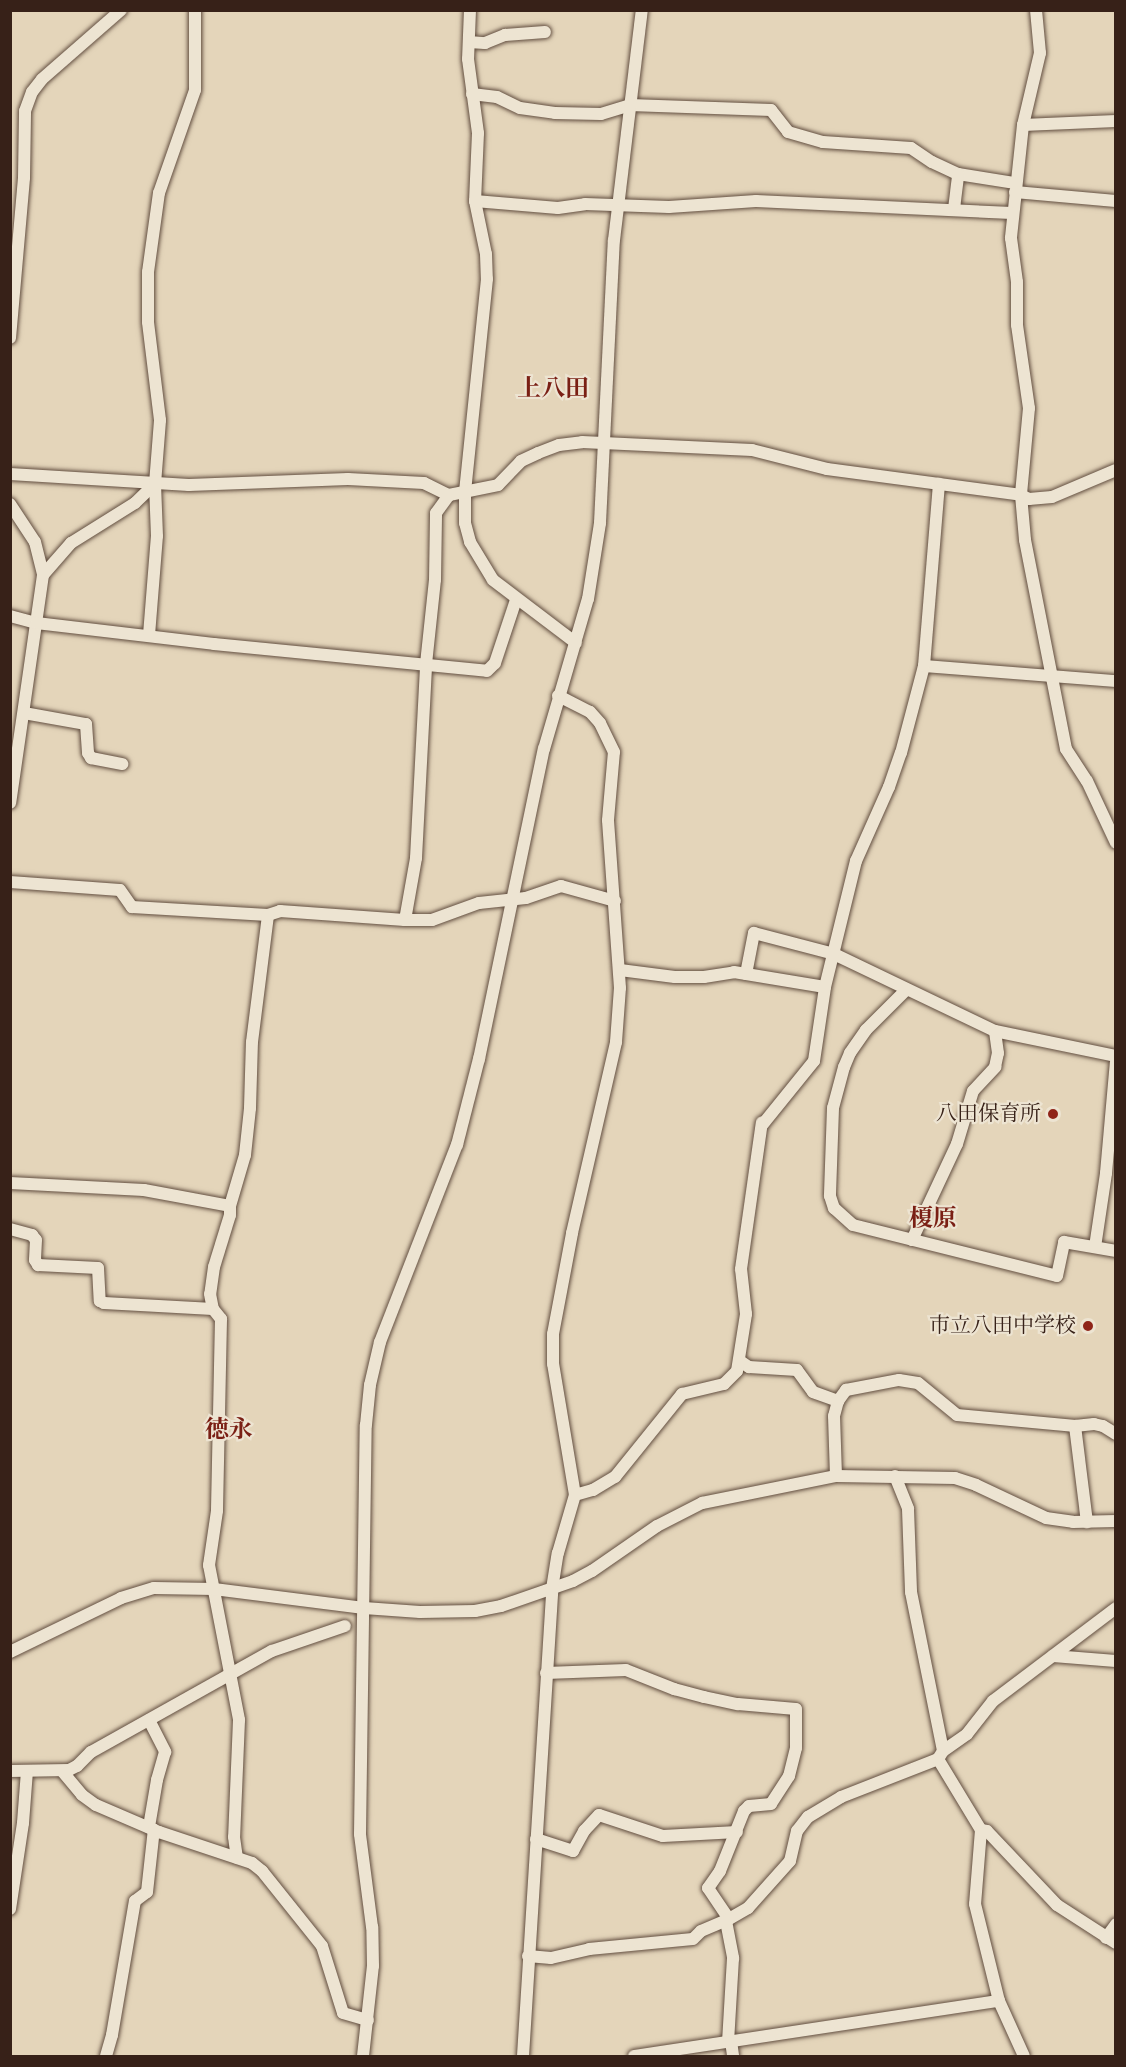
<!DOCTYPE html>
<meta charset="utf-8">
<style>
body{margin:0}
#map{position:relative;width:1126px;height:2067px;overflow:hidden;background:#e4d5ba;font-family:Cardo,"Noto Serif JP",serif}
div>[style]{position:absolute}
[style*='--x']{left:calc(var(--x)*1px);top:calc(var(--y)*1px);width:calc(var(--w)*1px);rotate:calc(var(--a)*1deg)}
.roads{filter:drop-shadow(0 0 2px #624e40) drop-shadow(0 0 2px #624e40)}
.minor>*{height:12px;margin:-6px;padding:0 6px;transform-origin:6px;border-radius:6px;background:#ede4d2}
.dots>*{width:16px;height:16px;translate:-50% -50%;box-sizing:border-box;border:3px solid #ede4d2;border-radius:50%}
span{translate:-50% -50%;white-space:nowrap;text-align:center;line-height:1.15;-webkit-text-stroke:4.5px #ede4d2;paint-order:stroke}
.poi-label{font-size:21px;color:#372118}
.right{translate:-100% -50%;text-align:right}
.quarter-label{font-size:24px;color:#7a1f14;font-weight:700}
.frame{position:absolute;inset:0;border:12px solid #372118;pointer-events:none}
</style>
<div id="map">
<div class="roads">
<div class="minor">
<i style="--x:470;--y:10;--w:49;--a:92.3"></i>
<i style="--x:468;--y:59;--w:75;--a:82.3"></i>
<i style="--x:478;--y:133;--w:68;--a:92.5"></i>
<i style="--x:475;--y:201;--w:54;--a:78.3"></i>
<i style="--x:486;--y:254;--w:25;--a:88"></i>
<i style="--x:487;--y:279;--w:215;--a:95.9"></i>
<i style="--x:465;--y:493;--w:30;--a:90"></i>
<i style="--x:465;--y:523;--w:20;--a:75"></i>
<i style="--x:470;--y:542;--w:44;--a:58.8"></i>
<i style="--x:493;--y:580;--w:104;--a:37.2"></i>
<i style="--x:1036;--y:10;--w:43;--a:84.7"></i>
<i style="--x:1040;--y:53;--w:74;--a:103.3"></i>
<i style="--x:1023;--y:125;--w:114;--a:96.1"></i>
<i style="--x:1011;--y:238;--w:44;--a:82.2"></i>
<i style="--x:1017;--y:282;--w:43;--a:90"></i>
<i style="--x:1017;--y:325;--w:84;--a:81.8"></i>
<i style="--x:1029;--y:408;--w:87;--a:95.3"></i>
<i style="--x:1021;--y:495;--w:45;--a:84.9"></i>
<i style="--x:1025;--y:540;--w:213;--a:78.9"></i>
<i style="--x:1066;--y:749;--w:38;--a:57"></i>
<i style="--x:1087;--y:781;--w:68;--a:64.9"></i>
<i style="--x:469;--y:42;--w:16;--a:4"></i>
<i style="--x:485;--y:43;--w:22;--a:-22"></i>
<i style="--x:505;--y:35;--w:40;--a:-4.3"></i>
<i style="--x:472;--y:94;--w:25;--a:7"></i>
<i style="--x:497;--y:97;--w:25;--a:26"></i>
<i style="--x:520;--y:108;--w:35;--a:8"></i>
<i style="--x:555;--y:113;--w:46;--a:1.2"></i>
<i style="--x:601;--y:114;--w:30;--a:-17"></i>
<i style="--x:630;--y:105;--w:141;--a:2"></i>
<i style="--x:771;--y:110;--w:28;--a:52"></i>
<i style="--x:788;--y:132;--w:36;--a:16"></i>
<i style="--x:823;--y:142;--w:88;--a:3.9"></i>
<i style="--x:911;--y:148;--w:25;--a:34"></i>
<i style="--x:932;--y:162;--w:29;--a:25"></i>
<i style="--x:958;--y:174;--w:58;--a:9"></i>
<i style="--x:1023;--y:125;--w:93;--a:-2.5"></i>
<i style="--x:1015;--y:192;--w:101;--a:5.1"></i>
<i style="--x:475;--y:201;--w:83;--a:4.8"></i>
<i style="--x:558;--y:208;--w:27;--a:-8"></i>
<i style="--x:585;--y:204;--w:84;--a:2"></i>
<i style="--x:669;--y:207;--w:87;--a:-3.9"></i>
<i style="--x:756;--y:201;--w:256;--a:2.7"></i>
<i style="--x:954;--y:209;--w:35;--a:-83"></i>
<i style="--x:10;--y:338;--w:161;--a:-85"></i>
<i style="--x:24;--y:178;--w:67;--a:-89.1"></i>
<i style="--x:25;--y:111;--w:20;--a:-70"></i>
<i style="--x:32;--y:92;--w:16;--a:-52"></i>
<i style="--x:42;--y:79;--w:105;--a:-41.1"></i>
<i style="--x:10;--y:474;--w:179;--a:3.5"></i>
<i style="--x:189;--y:485;--w:159;--a:-2.2"></i>
<i style="--x:348;--y:479;--w:76;--a:3"></i>
<i style="--x:424;--y:483;--w:28;--a:26"></i>
<i style="--x:449;--y:495;--w:50;--a:-11.5"></i>
<i style="--x:498;--y:485;--w:33;--a:-46"></i>
<i style="--x:521;--y:461;--w:19;--a:-25"></i>
<i style="--x:538;--y:453;--w:22;--a:-21"></i>
<i style="--x:559;--y:445;--w:23;--a:-7"></i>
<i style="--x:582;--y:442;--w:170;--a:2.7"></i>
<i style="--x:752;--y:450;--w:77;--a:14.2"></i>
<i style="--x:827;--y:469;--w:196;--a:7.6"></i>
<i style="--x:1021;--y:495;--w:9;--a:27"></i>
<i style="--x:1029;--y:499;--w:23;--a:-5"></i>
<i style="--x:1052;--y:497;--w:69;--a:-22.9"></i>
<i style="--x:10;--y:504;--w:45;--a:56.7"></i>
<i style="--x:35;--y:542;--w:34;--a:76"></i>
<i style="--x:43;--y:575;--w:230;--a:98.2"></i>
<i style="--x:43;--y:575;--w:43;--a:-48.8"></i>
<i style="--x:71;--y:543;--w:75;--a:-32"></i>
<i style="--x:135;--y:503;--w:28;--a:-44"></i>
<i style="--x:10;--y:616;--w:27;--a:15"></i>
<i style="--x:36;--y:623;--w:179;--a:6.7"></i>
<i style="--x:214;--y:644;--w:274;--a:5.6"></i>
<i style="--x:487;--y:671;--w:11;--a:-45"></i>
<i style="--x:495;--y:663;--w:66;--a:-71.6"></i>
<i style="--x:149;--y:635;--w:99;--a:-85.4"></i>
<i style="--x:157;--y:536;--w:52;--a:-92.2"></i>
<i style="--x:155;--y:484;--w:64;--a:-85.5"></i>
<i style="--x:160;--y:420;--w:99;--a:-97"></i>
<i style="--x:148;--y:322;--w:50;--a:-90"></i>
<i style="--x:148;--y:272;--w:80;--a:-82.1"></i>
<i style="--x:159;--y:193;--w:109;--a:-70.7"></i>
<i style="--x:195;--y:90;--w:80;--a:-90"></i>
<i style="--x:924;--y:666;--w:193;--a:4.5"></i>
<i style="--x:24;--y:713;--w:63;--a:10.1"></i>
<i style="--x:86;--y:724;--w:29;--a:86"></i>
<i style="--x:88;--y:753;--w:6;--a:59"></i>
<i style="--x:91;--y:758;--w:32;--a:11"></i>
<i style="--x:10;--y:882;--w:110;--a:4.2"></i>
<i style="--x:120;--y:890;--w:21;--a:55"></i>
<i style="--x:132;--y:907;--w:136;--a:3.4"></i>
<i style="--x:268;--y:915;--w:13;--a:-18"></i>
<i style="--x:280;--y:911;--w:125;--a:4.1"></i>
<i style="--x:405;--y:920;--w:27;--a:0"></i>
<i style="--x:432;--y:920;--w:50;--a:-19.9"></i>
<i style="--x:479;--y:903;--w:47;--a:-6.1"></i>
<i style="--x:526;--y:898;--w:37;--a:-19"></i>
<i style="--x:561;--y:886;--w:56;--a:15.5"></i>
<i style="--x:405;--y:920;--w:63;--a:-79.9"></i>
<i style="--x:416;--y:858;--w:194;--a:-87"></i>
<i style="--x:426;--y:664;--w:84;--a:-83.9"></i>
<i style="--x:435;--y:580;--w:67;--a:-89.1"></i>
<i style="--x:436;--y:513;--w:22;--a:-54"></i>
<i style="--x:620;--y:970;--w:55;--a:7.3"></i>
<i style="--x:675;--y:977;--w:29;--a:0"></i>
<i style="--x:704;--y:977;--w:30;--a:-9"></i>
<i style="--x:734;--y:972;--w:92;--a:9.4"></i>
<i style="--x:746;--y:974;--w:42;--a:-79"></i>
<i style="--x:754;--y:933;--w:83;--a:14.7"></i>
<i style="--x:834;--y:954;--w:178;--a:25.6"></i>
<i style="--x:995;--y:1031;--w:124;--a:11.7"></i>
<i style="--x:906;--y:990;--w:57;--a:135"></i>
<i style="--x:866;--y:1030;--w:28;--a:125"></i>
<i style="--x:850;--y:1053;--w:15;--a:113"></i>
<i style="--x:844;--y:1067;--w:42;--a:105"></i>
<i style="--x:833;--y:1108;--w:88;--a:92"></i>
<i style="--x:830;--y:1196;--w:13;--a:72"></i>
<i style="--x:834;--y:1208;--w:25;--a:42"></i>
<i style="--x:853;--y:1225;--w:210;--a:14"></i>
<i style="--x:1057;--y:1276;--w:35;--a:-78"></i>
<i style="--x:1064;--y:1242;--w:53;--a:9.8"></i>
<i style="--x:763;--y:1124;--w:81;--a:-51"></i>
<i style="--x:814;--y:1061;--w:75;--a:-81.5"></i>
<i style="--x:825;--y:987;--w:130;--a:-76.2"></i>
<i style="--x:856;--y:861;--w:81;--a:-66"></i>
<i style="--x:889;--y:787;--w:36;--a:-71"></i>
<i style="--x:901;--y:753;--w:90;--a:-75.2"></i>
<i style="--x:924;--y:666;--w:183;--a:-85.3"></i>
<i style="--x:10;--y:1183;--w:134;--a:3"></i>
<i style="--x:144;--y:1190;--w:87;--a:10.5"></i>
<i style="--x:230;--y:1206;--w:9;--a:90"></i>
<i style="--x:230;--y:1215;--w:54;--a:107.1"></i>
<i style="--x:214;--y:1267;--w:27;--a:98"></i>
<i style="--x:210;--y:1294;--w:15;--a:79"></i>
<i style="--x:230;--y:1206;--w:53;--a:-73.6"></i>
<i style="--x:245;--y:1155;--w:47;--a:-83.9"></i>
<i style="--x:250;--y:1108;--w:66;--a:-88.3"></i>
<i style="--x:252;--y:1042;--w:128;--a:-82.8"></i>
<i style="--x:10;--y:1229;--w:23;--a:15"></i>
<i style="--x:32;--y:1235;--w:6;--a:51"></i>
<i style="--x:36;--y:1240;--w:20;--a:93"></i>
<i style="--x:35;--y:1260;--w:6;--a:59"></i>
<i style="--x:38;--y:1265;--w:60;--a:2.9"></i>
<i style="--x:98;--y:1268;--w:33;--a:87"></i>
<i style="--x:100;--y:1301;--w:4;--a:27"></i>
<i style="--x:104;--y:1303;--w:109;--a:3.2"></i>
<i style="--x:213;--y:1309;--w:13;--a:51"></i>
<i style="--x:221;--y:1319;--w:192;--a:91.2"></i>
<i style="--x:217;--y:1511;--w:55;--a:98.4"></i>
<i style="--x:209;--y:1565;--w:158;--a:79"></i>
<i style="--x:239;--y:1720;--w:117;--a:92.4"></i>
<i style="--x:234;--y:1837;--w:21;--a:82"></i>
<i style="--x:912;--y:1240;--w:106;--a:-64.9"></i>
<i style="--x:957;--y:1144;--w:55;--a:-73.2"></i>
<i style="--x:973;--y:1091;--w:33;--a:-47"></i>
<i style="--x:995;--y:1067;--w:14;--a:-78"></i>
<i style="--x:998;--y:1053;--w:22;--a:-98"></i>
<i style="--x:1095;--y:1247;--w:75;--a:-81.5"></i>
<i style="--x:1106;--y:1173;--w:111;--a:-84.9"></i>
<i style="--x:740;--y:1361;--w:11;--a:34"></i>
<i style="--x:749;--y:1367;--w:48;--a:3.6"></i>
<i style="--x:797;--y:1370;--w:27;--a:54"></i>
<i style="--x:813;--y:1392;--w:27;--a:20"></i>
<i style="--x:1075;--y:1426;--w:97;--a:82.9"></i>
<i style="--x:836;--y:1476;--w:60;--a:-91.9"></i>
<i style="--x:834;--y:1416;--w:16;--a:-75"></i>
<i style="--x:838;--y:1401;--w:14;--a:-54"></i>
<i style="--x:846;--y:1390;--w:54;--a:-10.7"></i>
<i style="--x:899;--y:1380;--w:19;--a:9"></i>
<i style="--x:918;--y:1383;--w:50;--a:39.4"></i>
<i style="--x:957;--y:1415;--w:119;--a:5.3"></i>
<i style="--x:1075;--y:1426;--w:19;--a:-6"></i>
<i style="--x:1094;--y:1424;--w:9;--a:13"></i>
<i style="--x:1103;--y:1426;--w:15;--a:32"></i>
<i style="--x:895;--y:1476;--w:35;--a:68"></i>
<i style="--x:908;--y:1509;--w:83;--a:87.9"></i>
<i style="--x:911;--y:1592;--w:162;--a:78.6"></i>
<i style="--x:575;--y:1495;--w:19;--a:-16"></i>
<i style="--x:593;--y:1490;--w:26;--a:-31"></i>
<i style="--x:615;--y:1477;--w:107;--a:-51.1"></i>
<i style="--x:682;--y:1394;--w:43;--a:-13.4"></i>
<i style="--x:724;--y:1384;--w:18;--a:-45"></i>
<i style="--x:737;--y:1371;--w:58;--a:-81"></i>
<i style="--x:746;--y:1314;--w:45;--a:-96.3"></i>
<i style="--x:741;--y:1269;--w:148;--a:-81.9"></i>
<i style="--x:10;--y:1652;--w:123;--a:-25.9"></i>
<i style="--x:121;--y:1598;--w:34;--a:-17"></i>
<i style="--x:154;--y:1588;--w:60;--a:1"></i>
<i style="--x:214;--y:1589;--w:151;--a:7.2"></i>
<i style="--x:364;--y:1608;--w:56;--a:4.1"></i>
<i style="--x:420;--y:1612;--w:55;--a:-1"></i>
<i style="--x:475;--y:1611;--w:26;--a:-11"></i>
<i style="--x:501;--y:1606;--w:76;--a:-19.1"></i>
<i style="--x:573;--y:1581;--w:21;--a:-28"></i>
<i style="--x:592;--y:1571;--w:79;--a:-34.7"></i>
<i style="--x:657;--y:1526;--w:51;--a:-27.1"></i>
<i style="--x:702;--y:1503;--w:137;--a:-11.4"></i>
<i style="--x:836;--y:1476;--w:119;--a:1"></i>
<i style="--x:955;--y:1478;--w:22;--a:18"></i>
<i style="--x:976;--y:1485;--w:77;--a:25.2"></i>
<i style="--x:1046;--y:1518;--w:27;--a:8"></i>
<i style="--x:1073;--y:1522;--w:43;--a:-1.3"></i>
<i style="--x:1053;--y:1656;--w:63;--a:4.5"></i>
<i style="--x:546;--y:1673;--w:80;--a:-2.1"></i>
<i style="--x:626;--y:1670;--w:52;--a:21.6"></i>
<i style="--x:674;--y:1689;--w:31;--a:15"></i>
<i style="--x:704;--y:1697;--w:35;--a:12"></i>
<i style="--x:738;--y:1704;--w:58;--a:4.9"></i>
<i style="--x:796;--y:1709;--w:39;--a:90"></i>
<i style="--x:796;--y:1748;--w:29;--a:104"></i>
<i style="--x:789;--y:1776;--w:33;--a:123"></i>
<i style="--x:771;--y:1804;--w:22;--a:175"></i>
<i style="--x:749;--y:1806;--w:7;--a:135"></i>
<i style="--x:744;--y:1811;--w:65;--a:111.8"></i>
<i style="--x:720;--y:1871;--w:21;--a:125"></i>
<i style="--x:708;--y:1888;--w:37;--a:56"></i>
<i style="--x:149;--y:1720;--w:36;--a:63"></i>
<i style="--x:165;--y:1752;--w:29;--a:106"></i>
<i style="--x:157;--y:1780;--w:48;--a:99.7"></i>
<i style="--x:938;--y:1759;--w:83;--a:58.8"></i>
<i style="--x:981;--y:1830;--w:74;--a:94.6"></i>
<i style="--x:975;--y:1904;--w:100;--a:76.1"></i>
<i style="--x:999;--y:2001;--w:60;--a:65.6"></i>
<i style="--x:10;--y:1771;--w:59;--a:-1"></i>
<i style="--x:69;--y:1770;--w:9;--a:-27"></i>
<i style="--x:77;--y:1766;--w:20;--a:-45"></i>
<i style="--x:91;--y:1752;--w:207;--a:-29.2"></i>
<i style="--x:272;--y:1651;--w:77;--a:-18.9"></i>
<i style="--x:62;--y:1771;--w:31;--a:50"></i>
<i style="--x:82;--y:1795;--w:17;--a:36"></i>
<i style="--x:96;--y:1805;--w:69;--a:23.2"></i>
<i style="--x:159;--y:1832;--w:98;--a:18.4"></i>
<i style="--x:252;--y:1863;--w:13;--a:39"></i>
<i style="--x:262;--y:1871;--w:96;--a:51.3"></i>
<i style="--x:322;--y:1946;--w:70;--a:72.6"></i>
<i style="--x:343;--y:2013;--w:26;--a:16"></i>
<i style="--x:981;--y:1830;--w:6;--a:9"></i>
<i style="--x:987;--y:1831;--w:102;--a:46.6"></i>
<i style="--x:1057;--y:1905;--w:70;--a:32.8"></i>
<i style="--x:536;--y:1839;--w:39;--a:18"></i>
<i style="--x:573;--y:1851;--w:23;--a:-61"></i>
<i style="--x:584;--y:1831;--w:22;--a:-47"></i>
<i style="--x:599;--y:1815;--w:67;--a:18.2"></i>
<i style="--x:663;--y:1836;--w:74;--a:-3.1"></i>
<i style="--x:10;--y:1909;--w:87;--a:-81.4"></i>
<i style="--x:23;--y:1823;--w:52;--a:-85.6"></i>
<i style="--x:726;--y:1921;--w:38;--a:79"></i>
<i style="--x:733;--y:1958;--w:84;--a:93.4"></i>
<i style="--x:1106;--y:1938;--w:17;--a:-54"></i>
<i style="--x:528;--y:1956;--w:23;--a:5"></i>
<i style="--x:551;--y:1958;--w:39;--a:-13"></i>
<i style="--x:589;--y:1949;--w:104;--a:-5.5"></i>
<i style="--x:693;--y:1939;--w:11;--a:-45"></i>
<i style="--x:701;--y:1931;--w:30;--a:-23"></i>
<i style="--x:729;--y:1919;--w:22;--a:-30"></i>
<i style="--x:748;--y:1908;--w:63;--a:-48.2"></i>
<i style="--x:790;--y:1861;--w:31;--a:-77"></i>
<i style="--x:797;--y:1831;--w:18;--a:-52"></i>
<i style="--x:808;--y:1817;--w:39;--a:-31"></i>
<i style="--x:841;--y:1797;--w:104;--a:-21.4"></i>
<i style="--x:938;--y:1759;--w:9;--a:-58"></i>
<i style="--x:943;--y:1751;--w:29;--a:-35"></i>
<i style="--x:967;--y:1734;--w:42;--a:-51.8"></i>
<i style="--x:993;--y:1701;--w:154;--a:-37.1"></i>
<i style="--x:731;--y:2041;--w:15;--a:82"></i>
<i style="--x:106;--y:2056;--w:22;--a:-74"></i>
<i style="--x:112;--y:2035;--w:136;--a:-80.3"></i>
<i style="--x:135;--y:1901;--w:15;--a:-37"></i>
<i style="--x:147;--y:1892;--w:63;--a:-83.7"></i>
<i style="--x:363;--y:2056;--w:91;--a:-83.7"></i>
<i style="--x:373;--y:1966;--w:39;--a:-91"></i>
<i style="--x:372;--y:1927;--w:94;--a:-97.4"></i>
<i style="--x:360;--y:1834;--w:409;--a:-89.2"></i>
<i style="--x:366;--y:1425;--w:40;--a:-84.3"></i>
<i style="--x:370;--y:1385;--w:44;--a:-76.9"></i>
<i style="--x:380;--y:1342;--w:212;--a:-68.7"></i>
<i style="--x:457;--y:1145;--w:89;--a:-75.7"></i>
<i style="--x:479;--y:1059;--w:317;--a:-78.2"></i>
<i style="--x:544;--y:749;--w:156;--a:-73.7"></i>
<i style="--x:588;--y:599;--w:77;--a:-81"></i>
<i style="--x:600;--y:523;--w:283;--a:-87.2"></i>
<i style="--x:614;--y:240;--w:232;--a:-83.1"></i>
<i style="--x:523;--y:2056;--w:468;--a:-86.4"></i>
<i style="--x:552;--y:1589;--w:36;--a:-81"></i>
<i style="--x:558;--y:1553;--w:60;--a:-73.7"></i>
<i style="--x:575;--y:1495;--w:133;--a:-99.5"></i>
<i style="--x:553;--y:1364;--w:30;--a:-90"></i>
<i style="--x:553;--y:1334;--w:103;--a:-79.3"></i>
<i style="--x:572;--y:1233;--w:196;--a:-77"></i>
<i style="--x:616;--y:1042;--w:54;--a:-85.8"></i>
<i style="--x:620;--y:988;--w:168;--a:-94.1"></i>
<i style="--x:608;--y:820;--w:68;--a:-85"></i>
<i style="--x:614;--y:752;--w:32;--a:-116"></i>
<i style="--x:600;--y:723;--w:15;--a:-132"></i>
<i style="--x:590;--y:712;--w:36;--a:-153"></i>
<i style="--x:634;--y:2056;--w:369;--a:-8.6"></i>
</div>
</div>
<div class="dots">
<i style="left:1053px;top:1114px;background:#8f2418"></i>
<i style="left:1088px;top:1326px;background:#8f2418"></i>
</div>
<div class="poi-label">
<span class="right" style="left:1041px;top:1114px">八田保育所</span>
<span class="right" style="left:1076px;top:1326px">市立八田中学校</span>
</div>
<div class="quarter-label">
<span style="left:553px;top:389px">上八田</span>
<span style="left:933px;top:1219px">榎原</span>
<span style="left:229px;top:1430px">徳永</span>
</div>
<div class="frame"></div>
</div>
